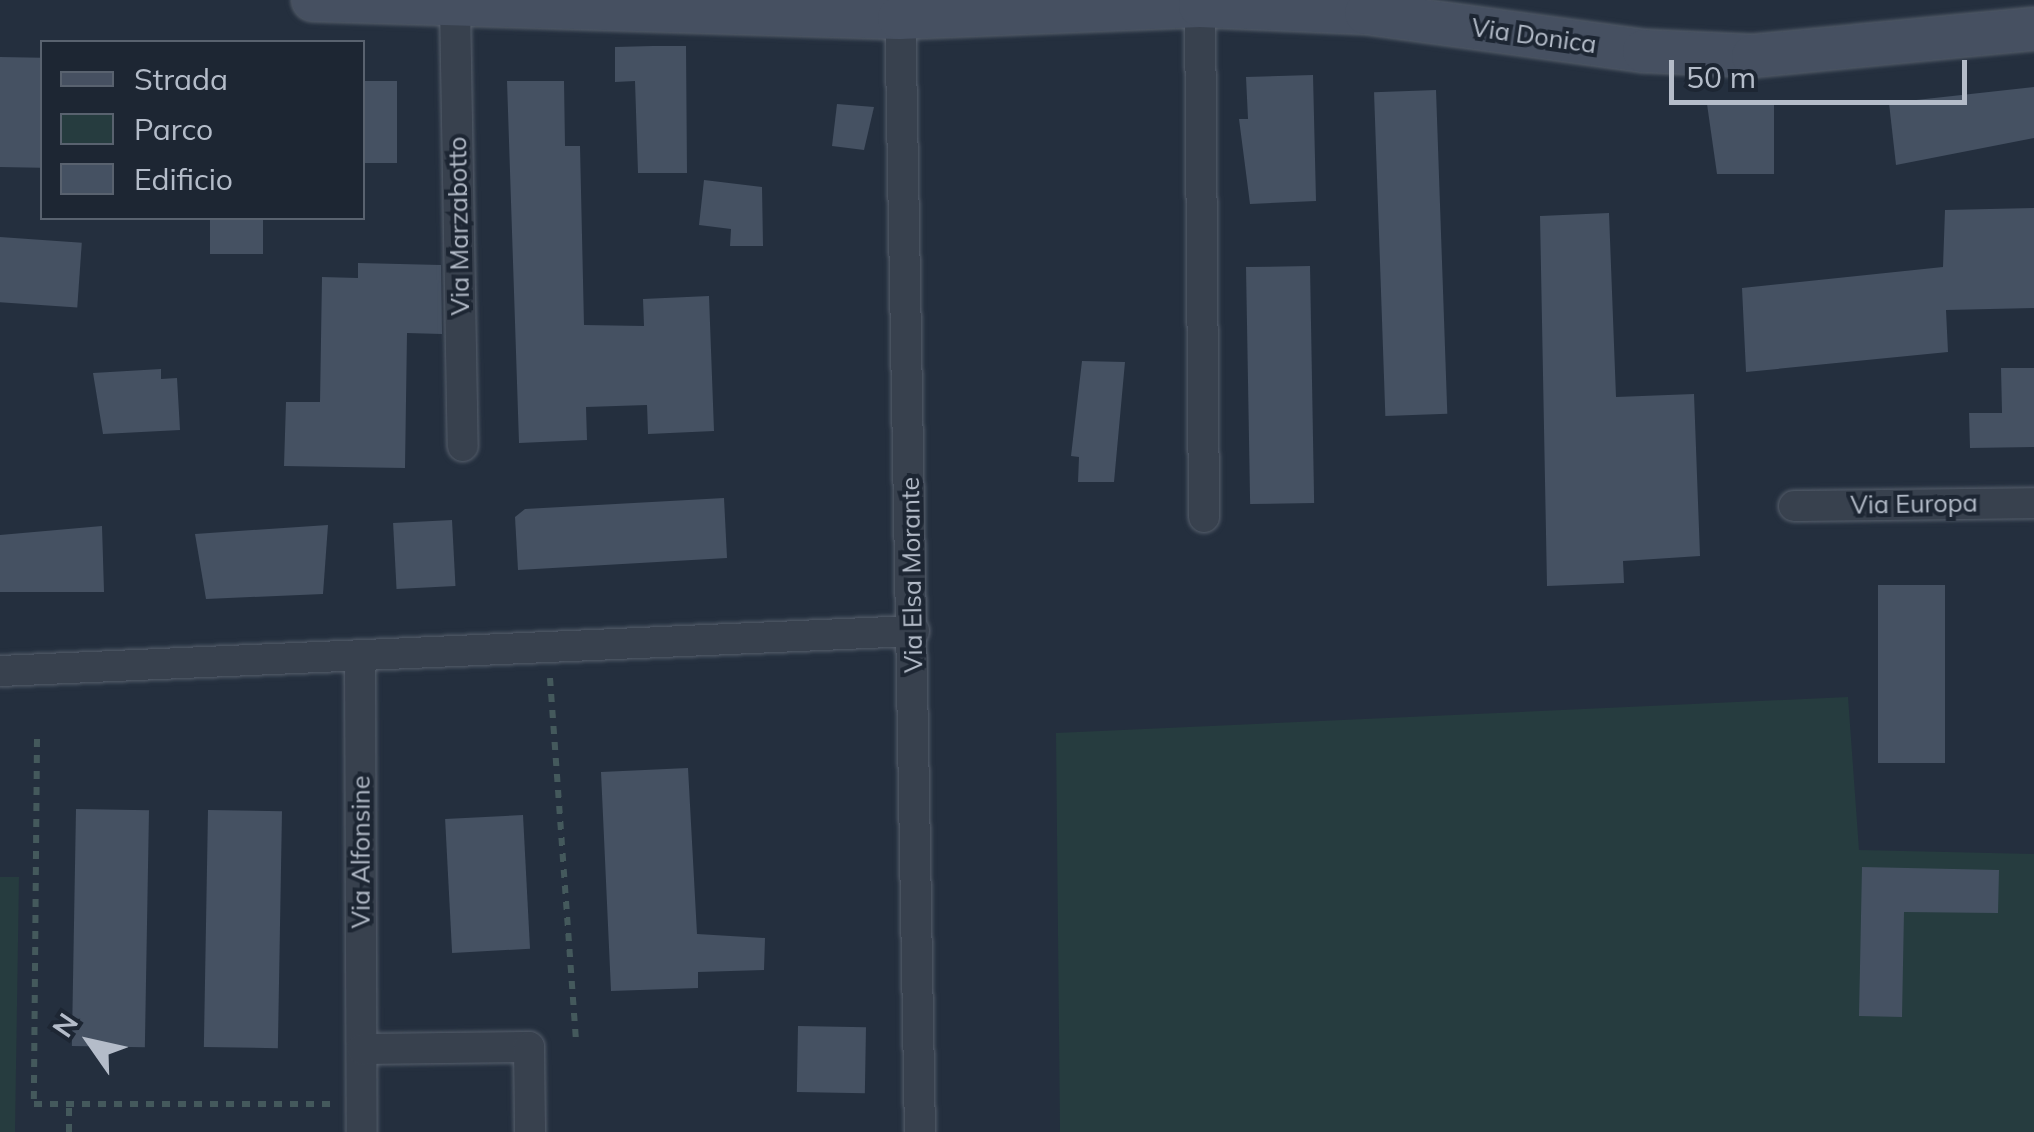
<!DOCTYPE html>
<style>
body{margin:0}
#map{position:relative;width:2034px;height:1132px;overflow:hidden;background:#242f3e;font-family:Mulish,sans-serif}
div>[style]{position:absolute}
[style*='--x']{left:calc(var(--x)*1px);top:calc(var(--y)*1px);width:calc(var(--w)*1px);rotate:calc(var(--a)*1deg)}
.green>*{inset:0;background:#263c3f}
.building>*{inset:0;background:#455162;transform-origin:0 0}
.path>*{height:6px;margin-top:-3px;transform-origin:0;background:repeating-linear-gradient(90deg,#44595c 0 8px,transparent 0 16px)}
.roads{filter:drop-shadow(0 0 2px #565f6c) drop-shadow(0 0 2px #565f6c)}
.street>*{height:30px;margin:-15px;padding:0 15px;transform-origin:15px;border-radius:15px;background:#38414e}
.secondary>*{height:42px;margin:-21px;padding:0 21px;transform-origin:21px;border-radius:21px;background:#465061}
span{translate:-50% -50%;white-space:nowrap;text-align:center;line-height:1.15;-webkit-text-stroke:8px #1d2633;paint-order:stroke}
.street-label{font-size:25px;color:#b4bcc9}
.legend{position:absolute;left:40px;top:40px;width:325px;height:180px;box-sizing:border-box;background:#1d2633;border:2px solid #59626f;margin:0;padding:12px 18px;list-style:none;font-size:30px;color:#b4bcc9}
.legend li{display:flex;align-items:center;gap:20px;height:50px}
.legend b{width:50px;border:2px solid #59626f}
.north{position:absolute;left:40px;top:992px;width:100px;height:100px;-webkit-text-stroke:8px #1d2633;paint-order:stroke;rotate:304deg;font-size:28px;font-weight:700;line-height:40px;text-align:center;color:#b4bcc9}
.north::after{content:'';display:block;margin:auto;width:35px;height:45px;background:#b4bcc9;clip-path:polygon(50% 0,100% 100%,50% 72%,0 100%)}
.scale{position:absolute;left:1669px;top:60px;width:298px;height:45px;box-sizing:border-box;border:5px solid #b4bcc9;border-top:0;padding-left:12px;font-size:30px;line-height:35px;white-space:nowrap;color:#b4bcc9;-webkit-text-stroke:8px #1d2633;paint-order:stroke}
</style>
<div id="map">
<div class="green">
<i style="clip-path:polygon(1848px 697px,1859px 850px,2034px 854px,2034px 1132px,1060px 1132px,1056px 733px)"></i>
<i style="clip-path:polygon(0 877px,19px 877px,15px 1132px,0 1132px)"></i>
</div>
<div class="building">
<i style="clip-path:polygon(653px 46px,686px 46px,687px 173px,638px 173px,635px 81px,615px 82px,615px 47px)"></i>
<i style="left:0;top:57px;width:42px;height:110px;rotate:1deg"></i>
<i style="clip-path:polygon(1313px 75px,1316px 201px,1250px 204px,1239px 119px,1248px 119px,1246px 77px)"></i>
<i style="left:362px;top:81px;width:35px;height:82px"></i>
<i style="clip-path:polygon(507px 81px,564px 81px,565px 146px,580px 146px,584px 325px,644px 326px,643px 299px,709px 296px,714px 431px,648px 434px,647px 405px,586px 407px,587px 440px,519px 443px)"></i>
<i style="clip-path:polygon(2034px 87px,2034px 138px,1896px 165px,1889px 103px)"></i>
<i style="left:1436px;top:90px;width:324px;height:62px;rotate:88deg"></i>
<i style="clip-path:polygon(837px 104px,874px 107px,864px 150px,832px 146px)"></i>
<i style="clip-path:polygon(1707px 104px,1774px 104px,1774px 174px,1717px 174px)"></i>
<i style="clip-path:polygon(704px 180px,762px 187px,763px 246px,730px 246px,731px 229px,699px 225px)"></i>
<i style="clip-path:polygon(2034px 208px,2034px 308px,1946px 310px,1948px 352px,1746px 372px,1742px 288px,1943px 267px,1945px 210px)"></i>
<i style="clip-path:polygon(1609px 213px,1616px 397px,1694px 394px,1700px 556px,1623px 561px,1624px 583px,1547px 586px,1540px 216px)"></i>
<i style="left:210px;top:218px;width:53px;height:36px"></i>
<i style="left:0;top:237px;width:82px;height:65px;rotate:4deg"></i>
<i style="clip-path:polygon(358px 263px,441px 265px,442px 334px,407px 333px,405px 468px,284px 466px,286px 402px,320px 402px,322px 277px,358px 278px)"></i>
<i style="left:1310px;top:266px;width:237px;height:64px;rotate:89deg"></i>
<i style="clip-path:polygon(1082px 361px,1125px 362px,1114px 482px,1078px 482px,1079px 457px,1071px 456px)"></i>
<i style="clip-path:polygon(2001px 368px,2034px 368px,2034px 447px,1970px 448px,1969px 413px,2002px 413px)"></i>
<i style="clip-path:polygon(161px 369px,161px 379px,177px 378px,180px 430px,103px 434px,93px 373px)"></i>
<i style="clip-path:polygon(724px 498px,727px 558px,518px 570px,515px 517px,525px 509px)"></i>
<i style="left:452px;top:520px;width:66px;height:59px;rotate:87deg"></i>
<i style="clip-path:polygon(328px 525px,323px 594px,206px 599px,195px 534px)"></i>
<i style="clip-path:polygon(102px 526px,104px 592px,0 592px,0 535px)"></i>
<i style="left:1878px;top:585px;width:67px;height:178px"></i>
<i style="clip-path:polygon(688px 768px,697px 934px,765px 938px,764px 970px,698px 972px,698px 988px,611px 991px,601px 772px)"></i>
<i style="left:76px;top:809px;width:73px;height:237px;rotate:1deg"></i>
<i style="left:208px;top:810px;width:74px;height:237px;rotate:1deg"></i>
<i style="left:523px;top:815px;width:134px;height:78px;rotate:87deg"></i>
<i style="clip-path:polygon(1862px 867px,1999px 870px,1998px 913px,1904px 912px,1902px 1017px,1859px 1016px)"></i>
<i style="left:798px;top:1026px;width:68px;height:66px;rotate:1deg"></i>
</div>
<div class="path">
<i style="--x:550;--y:678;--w:366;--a:85.9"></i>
<i style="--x:37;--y:739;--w:365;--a:90.5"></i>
<i style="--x:34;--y:1104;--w:297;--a:0"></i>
<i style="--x:69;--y:1132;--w:29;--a:-90"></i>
</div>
<div class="roads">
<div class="street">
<i style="--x:900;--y:0;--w:1132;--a:88.99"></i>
<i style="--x:455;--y:6;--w:440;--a:89"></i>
<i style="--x:1200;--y:6;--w:511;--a:89.55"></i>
<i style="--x:1794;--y:506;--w:240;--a:-0.7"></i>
<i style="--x:360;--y:656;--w:476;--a:89.8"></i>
<i style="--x:0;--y:671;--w:915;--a:-2.51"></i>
<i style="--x:362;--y:1049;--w:167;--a:-0.7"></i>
<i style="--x:529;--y:1047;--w:85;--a:89.3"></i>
</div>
<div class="secondary">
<i style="--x:313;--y:0;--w:586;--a:1.76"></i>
<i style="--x:899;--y:18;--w:301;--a:-2.3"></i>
<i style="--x:1200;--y:6;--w:166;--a:2.4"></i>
<i style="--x:1366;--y:13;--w:281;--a:7.8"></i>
<i style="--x:1644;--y:51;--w:109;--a:2.6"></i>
<i style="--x:1753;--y:56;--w:282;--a:-5.5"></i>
</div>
</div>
<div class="street-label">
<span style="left:1534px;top:36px;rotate:8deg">Via Donica</span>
<span style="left:459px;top:226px;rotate:-91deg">Via Marzabotto</span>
<span style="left:1914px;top:504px;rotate:-1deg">Via Europa</span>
<span style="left:912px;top:575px;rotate:-91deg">Via Elsa Morante</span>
<span style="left:361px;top:852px;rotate:-90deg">Via Alfonsine</span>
</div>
<ul class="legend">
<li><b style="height:12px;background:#465061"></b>Strada</li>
<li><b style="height:28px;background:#263c3f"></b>Parco</li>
<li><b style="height:28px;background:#455162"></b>Edificio</li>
</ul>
<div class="north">N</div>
<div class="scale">50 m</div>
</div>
